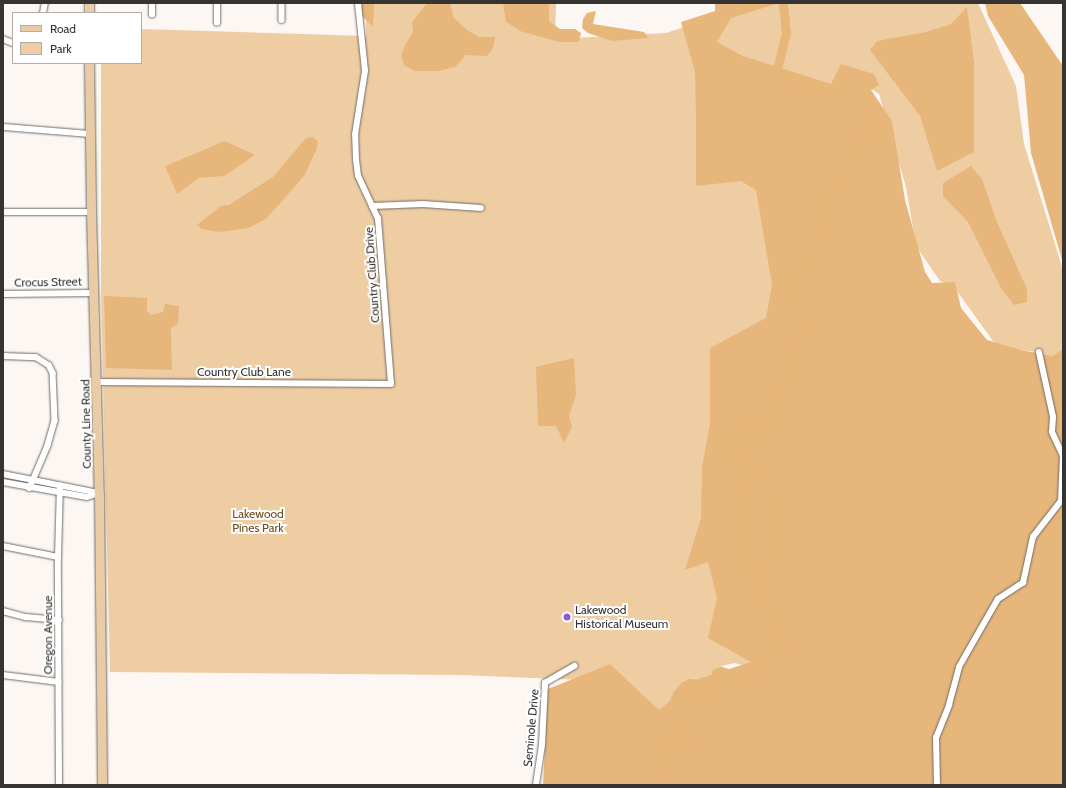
<!DOCTYPE html>
<style>
body{margin:0}
#map{position:relative;width:1066px;height:788px;overflow:hidden;background:#fcf7f2;font-family:Cabin,sans-serif}
div>[style]{position:absolute}
[style*='--x']{left:calc(var(--x)*1px);top:calc(var(--y)*1px);width:calc(var(--w)*1px);rotate:calc(var(--a)*1deg)}
.green>*{inset:0;background:#efcda3}
.forest>*{inset:0;background:#e7b67a}
.river>*{height:9px;margin:-4.5px;padding:0 4.5px;transform-origin:4.5px;border-radius:4.5px;background:#e7b679}
.roads{filter:drop-shadow(0 0 1px #706c68) drop-shadow(0 0 1px #706c68)}
.minor>*{height:5.5px;margin:-2.75px;padding:0 2.75px;transform-origin:2.75px;border-radius:2.75px;background:#fff}
.primary>*{height:9px;margin:-4.5px;padding:0 4.5px;transform-origin:4.5px;border-radius:4.5px;background:#e9cba5}
.dots>*{width:11px;height:11px;translate:-50% -50%;box-sizing:border-box;border:2px solid #fff;border-radius:50%}
span{translate:-50% -50%;white-space:nowrap;text-align:center;line-height:1.15;-webkit-text-stroke:4px #fff;paint-order:stroke}
.street-label{font-size:12px;color:#353432}
.park-label{font-size:12px;color:#6e4d20}
.poi-label{font-size:12px;color:#353432}
.left{translate:0 -50%;text-align:left}
.frame{position:absolute;inset:0;border:4px solid #353432;pointer-events:none}
.legend{position:absolute;left:12px;top:12px;width:130px;height:52px;box-sizing:border-box;background:#fff;border:1px solid #aeaead;margin:0;padding:5px 7px;list-style:none;font-size:12px;color:#353432}
.legend li{display:flex;align-items:center;gap:8px;height:20px}
.legend b{width:20px;border:1px solid #aeaead}
</style>
<div id="map">
<div class="green">
<i style="clip-path:polygon(366px 3px,556px 3px,555px 39px,666px 33px,758px 3px,978px 3px,1016px 86px,1024px 144px,1063px 270px,1063px 351px,1056px 357px,1030px 351px,998px 348px,954px 287px,940px 281px,916px 246px,906px 187px,879px 94px,865px 85px,823px 86px,695px 73px,696px 186px,760px 166px,830px 185px,756px 584px,751px 668px,735px 663px,722px 666px,714px 679px,696px 690px,692px 682px,679px 691px,673px 712px,676px 721px,607px 681px,459px 675px,110px 672px,101px 294px,101px 63px,141px 63px,141px 29px,366px 36px)"></i>
</div>
<div class="forest">
<i style="clip-path:polygon(362px 3px,374px 3px,373px 27px,362px 16px)"></i>
<i style="clip-path:polygon(427px 3px,450px 3px,454px 18px,467px 30px,479px 37px,495px 37px,493px 48px,487px 56px,466px 55px,455px 67px,438px 71px,415px 71px,404px 65px,401px 56px,405px 45px,413px 32px,412px 22px)"></i>
<i style="clip-path:polygon(503px 3px,549px 3px,549px 21px,560px 29px,575px 29px,581px 33px,579px 42px,559px 42px,520px 31px,506px 22px)"></i>
<i style="clip-path:polygon(715px 3px,779px 3px,731px 18px,717px 42px,743px 56px,831px 84px,841px 64px,874px 74px,879px 85px,871px 90px,892px 121px,905px 200px,925px 272px,932px 283px,955px 282px,961px 308px,987px 340px,1021px 350px,1053px 356px,1063px 349px,1063px 785px,543px 785px,548px 689px,610px 664px,659px 710px,695px 680px,751px 662px,708px 638px,717px 598px,708px 562px,685px 570px,701px 518px,702px 467px,710px 423px,710px 348px,766px 318px,772px 285px,756px 190px,741px 181px,696px 186px,695px 72px,681px 22px,715px 11px)"></i>
<i style="clip-path:polygon(985px 3px,1020px 3px,1063px 66px,1063px 263px,1031px 153px,1024px 75px,988px 16px)"></i>
<i style="clip-path:polygon(967px 7px,974px 63px,974px 152px,937px 171px,920px 116px,870px 50px,877px 41px,926px 32px,951px 24px)"></i>
<i style="clip-path:polygon(596px 11px,593px 24px,644px 32px,649px 38px,612px 41px,588px 33px,582px 28px,583px 19px,587px 13px)"></i>
<i style="clip-path:polygon(313px 137px,318px 142px,316px 151px,304px 176px,266px 219px,248px 228px,219px 232px,202px 229px,197px 225px,221px 206px,229px 205px,273px 177px,306px 138px)"></i>
<i style="clip-path:polygon(225px 141px,255px 155px,224px 176px,199px 178px,177px 194px,165px 166px)"></i>
<i style="clip-path:polygon(971px 166px,982px 179px,997px 222px,1027px 289px,1027px 302px,1014px 305px,1001px 288px,968px 222px,943px 196px,943px 183px)"></i>
<i style="clip-path:polygon(104px 296px,147px 298px,147px 311px,151px 315px,163px 312px,165px 304px,179px 306px,178px 324px,171px 328px,172px 370px,106px 368px)"></i>
<i style="clip-path:polygon(574px 358px,576px 395px,569px 416px,572px 427px,564px 443px,556px 426px,538px 426px,536px 367px)"></i>
</div>
<div class="river">
<i style="--x:746;--y:577;--w:59;--a:-97.9"></i>
<i style="--x:738;--y:519;--w:29;--a:-80"></i>
<i style="--x:743;--y:490;--w:52;--a:-105.6"></i>
<i style="--x:729;--y:440;--w:17;--a:-69"></i>
<i style="--x:735;--y:424;--w:11;--a:-22"></i>
<i style="--x:745;--y:420;--w:11;--a:34"></i>
<i style="--x:754;--y:426;--w:9;--a:58"></i>
<i style="--x:759;--y:434;--w:12;--a:-14"></i>
<i style="--x:771;--y:431;--w:39;--a:-93"></i>
<i style="--x:769;--y:392;--w:24;--a:-48"></i>
<i style="--x:785;--y:374;--w:29;--a:-61"></i>
<i style="--x:799;--y:349;--w:19;--a:-81"></i>
<i style="--x:802;--y:330;--w:48;--a:-99.7"></i>
<i style="--x:794;--y:283;--w:27;--a:-63"></i>
<i style="--x:806;--y:259;--w:35;--a:-55"></i>
<i style="--x:826;--y:230;--w:45;--a:-84.9"></i>
<i style="--x:830;--y:185;--w:19;--a:-39"></i>
<i style="--x:845;--y:173;--w:35;--a:-70"></i>
<i style="--x:857;--y:140;--w:10;--a:-24"></i>
<i style="--x:866;--y:136;--w:14;--a:-54"></i>
<i style="--x:874;--y:125;--w:27;--a:-114"></i>
<i style="--x:863;--y:100;--w:21;--a:-152"></i>
<i style="--x:844;--y:90;--w:40;--a:-174.3"></i>
<i style="--x:804;--y:86;--w:31;--a:-155"></i>
<i style="--x:776;--y:73;--w:41;--a:-76"></i>
<i style="--x:786;--y:33;--w:30;--a:-96"></i>
<i style="--x:659;--y:785;--w:9;--a:-131"></i>
<i style="--x:653;--y:778;--w:12;--a:-81"></i>
<i style="--x:655;--y:766;--w:21;--a:-65"></i>
<i style="--x:664;--y:747;--w:9;--a:-49"></i>
<i style="--x:670;--y:740;--w:7;--a:-8"></i>
<i style="--x:677;--y:739;--w:12;--a:24"></i>
<i style="--x:688;--y:744;--w:5;--a:-68"></i>
<i style="--x:690;--y:739;--w:5;--a:-101"></i>
<i style="--x:689;--y:734;--w:14;--a:-146"></i>
<i style="--x:677;--y:726;--w:9;--a:-122"></i>
<i style="--x:672;--y:718;--w:12;--a:-90"></i>
<i style="--x:672;--y:706;--w:13;--a:-67"></i>
<i style="--x:677;--y:694;--w:11;--a:-49"></i>
<i style="--x:684;--y:686;--w:7;--a:-27"></i>
<i style="--x:690;--y:683;--w:6;--a:9"></i>
<i style="--x:696;--y:684;--w:16;--a:94"></i>
<i style="--x:695;--y:700;--w:6;--a:39"></i>
<i style="--x:700;--y:704;--w:4;--a:-14"></i>
<i style="--x:704;--y:703;--w:13;--a:-42"></i>
<i style="--x:714;--y:694;--w:21;--a:-85"></i>
<i style="--x:716;--y:673;--w:5;--a:-22"></i>
<i style="--x:721;--y:671;--w:22;--a:16"></i>
<i style="--x:742;--y:677;--w:12;--a:-24"></i>
<i style="--x:753;--y:672;--w:16;--a:-50"></i>
<i style="--x:763;--y:660;--w:23;--a:-23"></i>
<i style="--x:784;--y:651;--w:6;--a:-72"></i>
<i style="--x:786;--y:645;--w:60;--a:-118.7"></i>
<i style="--x:757;--y:592;--w:9;--a:-90"></i>
<i style="--x:757;--y:583;--w:8;--a:-45"></i>
<i style="--x:763;--y:577;--w:8;--a:-83"></i>
<i style="--x:764;--y:569;--w:6;--a:-108"></i>
<i style="--x:762;--y:563;--w:6;--a:-72"></i>
<i style="--x:764;--y:557;--w:5;--a:-22"></i>
<i style="--x:769;--y:555;--w:11;--a:22"></i>
<i style="--x:779;--y:559;--w:6;--a:-51"></i>
<i style="--x:783;--y:554;--w:33;--a:-102"></i>
<i style="--x:776;--y:522;--w:20;--a:-90"></i>
<i style="--x:776;--y:502;--w:49;--a:-123.4"></i>
<i style="--x:749;--y:461;--w:9;--a:-103"></i>
<i style="--x:747;--y:452;--w:22;--a:-80"></i>
<i style="--x:751;--y:430;--w:5;--a:-53"></i>
<i style="--x:661;--y:785;--w:10;--a:0"></i>
</div>
<div class="roads">
<div class="minor">
<i style="--x:282;--y:3;--w:17;--a:90"></i>
<i style="--x:43;--y:13;--w:10;--a:-79"></i>
<i style="--x:152;--y:15;--w:12;--a:-90"></i>
<i style="--x:217;--y:23;--w:20;--a:-90"></i>
<i style="--x:3;--y:39;--w:11;--a:22"></i>
<i style="--x:4;--y:127;--w:86;--a:4.7"></i>
<i style="--x:372;--y:206;--w:51;--a:-2.2"></i>
<i style="--x:423;--y:204;--w:58;--a:3.9"></i>
<i style="--x:3;--y:212;--w:88;--a:0"></i>
<i style="--x:3;--y:294;--w:90;--a:-0.6"></i>
<i style="--x:3;--y:356;--w:33;--a:2"></i>
<i style="--x:36;--y:357;--w:15;--a:32"></i>
<i style="--x:49;--y:365;--w:9;--a:63"></i>
<i style="--x:53;--y:373;--w:48;--a:87.6"></i>
<i style="--x:55;--y:421;--w:26;--a:106"></i>
<i style="--x:48;--y:446;--w:46;--a:113.2"></i>
<i style="--x:97;--y:382;--w:294;--a:0.4"></i>
<i style="--x:391;--y:384;--w:166;--a:-94.5"></i>
<i style="--x:378;--y:219;--w:47;--a:-114.9"></i>
<i style="--x:358;--y:176;--w:16;--a:-97"></i>
<i style="--x:356;--y:160;--w:25;--a:-92"></i>
<i style="--x:355;--y:135;--w:65;--a:-81.1"></i>
<i style="--x:365;--y:71;--w:68;--a:-95.9"></i>
<i style="--x:3;--y:474;--w:98;--a:11.2"></i>
<i style="--x:3;--y:482;--w:85;--a:10.1"></i>
<i style="--x:87;--y:497;--w:13;--a:-18"></i>
<i style="--x:3;--y:546;--w:56;--a:11.3"></i>
<i style="--x:3;--y:611;--w:24;--a:15"></i>
<i style="--x:26;--y:617;--w:33;--a:5"></i>
<i style="--x:3;--y:675;--w:56;--a:7.1"></i>
<i style="--x:59;--y:785;--w:228;--a:-90.3"></i>
<i style="--x:58;--y:557;--w:71;--a:-88.4"></i>
<i style="--x:536;--y:785;--w:40;--a:-81.5"></i>
<i style="--x:542;--y:745;--w:62;--a:-87.2"></i>
<i style="--x:545;--y:683;--w:34;--a:-30"></i>
<i style="--x:937;--y:785;--w:47;--a:-91.2"></i>
<i style="--x:936;--y:738;--w:35;--a:-68"></i>
<i style="--x:949;--y:705;--w:39;--a:-75"></i>
<i style="--x:959;--y:667;--w:78;--a:-60.2"></i>
<i style="--x:998;--y:599;--w:30;--a:-33"></i>
<i style="--x:1023;--y:583;--w:47;--a:-77.7"></i>
<i style="--x:1033;--y:537;--w:46;--a:-52.1"></i>
<i style="--x:1061;--y:501;--w:45;--a:-87.5"></i>
<i style="--x:1063;--y:456;--w:26;--a:-115"></i>
<i style="--x:1052;--y:432;--w:15;--a:-86"></i>
<i style="--x:1053;--y:417;--w:66;--a:-102.3"></i>
</div>
<div class="primary">
<i style="--x:89;--y:3;--w:10;--a:90"></i>
<i style="--x:89;--y:63;--w:149;--a:89.2"></i>
<i style="--x:91;--y:212;--w:281;--a:88.4"></i>
<i style="--x:99;--y:493;--w:292;--a:89.4"></i>
</div>
</div>
<div class="dots">
<i style="left:567px;top:617px;background:#905bd4"></i>
</div>
<div class="street-label">
<span style="left:372px;top:275px;rotate:-94deg">Country Club Drive</span>
<span style="left:48px;top:282px;rotate:-1deg">Crocus Street</span>
<span style="left:244px;top:372px">Country Club Lane</span>
<span style="left:86px;top:424px;rotate:-91deg">County Line Road</span>
<span style="left:48px;top:635px;rotate:-90deg">Oregon Avenue</span>
<span style="left:531px;top:728px;rotate:-85deg">Seminole Drive</span>
</div>
<div class="park-label">
<span style="left:258px;top:521px">Lakewood<br>Pines Park</span>
</div>
<div class="poi-label">
<span class="left" style="left:575px;top:617px">Lakewood<br>Historical Museum</span>
</div>
<div class="frame"></div>
<ul class="legend">
<li><b style="height:5px;background:#e9cba5"></b>Road</li>
<li><b style="height:11px;background:#efcda3"></b>Park</li>
</ul>
</div>
